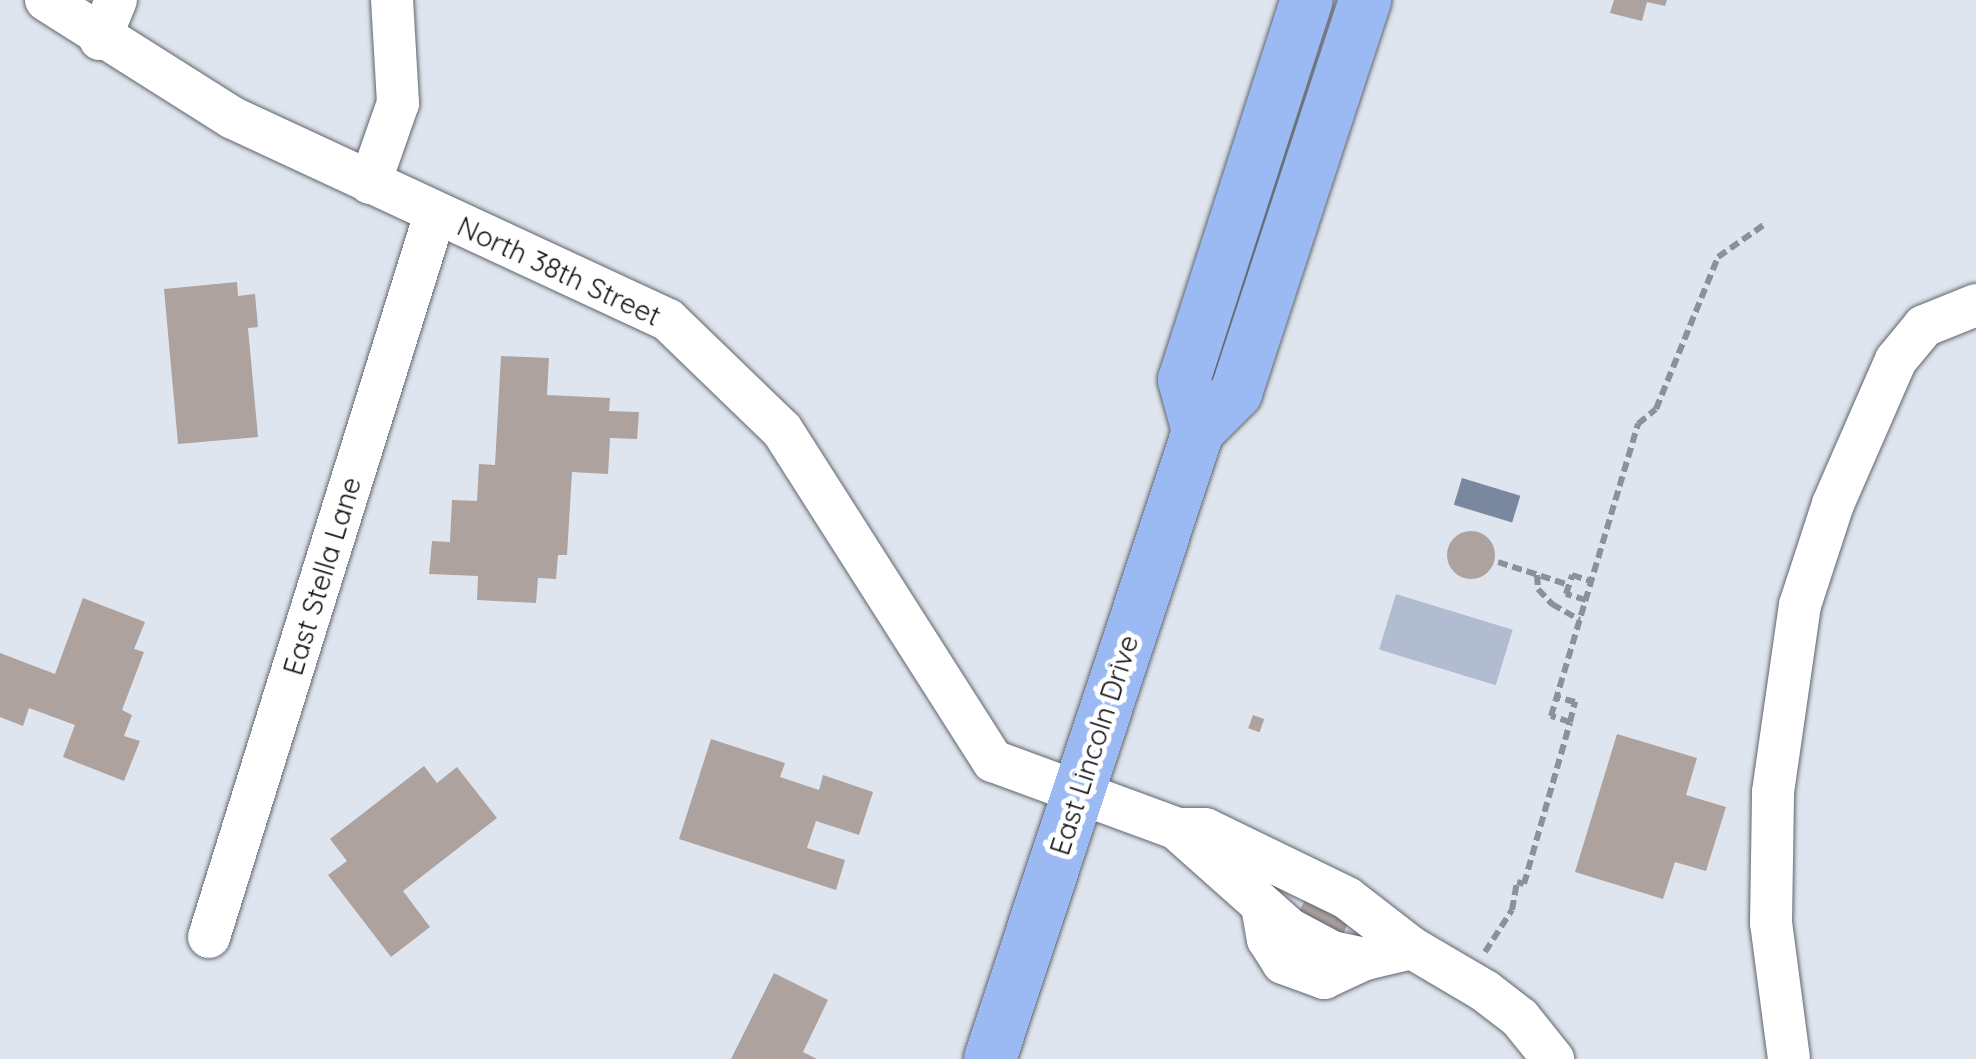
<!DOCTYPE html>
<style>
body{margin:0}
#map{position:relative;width:1976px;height:1059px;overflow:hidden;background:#dfe5ee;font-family:Quicksand,sans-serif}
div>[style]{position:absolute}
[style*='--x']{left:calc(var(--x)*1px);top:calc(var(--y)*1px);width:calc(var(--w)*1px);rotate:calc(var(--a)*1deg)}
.green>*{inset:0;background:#b1bcd0;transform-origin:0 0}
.water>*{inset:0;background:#79879f;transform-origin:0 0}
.building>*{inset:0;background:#ada29e;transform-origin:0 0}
.round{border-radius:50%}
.path>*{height:6px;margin-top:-3px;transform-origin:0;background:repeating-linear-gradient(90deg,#8c9097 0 10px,transparent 0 15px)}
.roads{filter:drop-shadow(0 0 2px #60656d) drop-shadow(0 0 2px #60656d)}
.minor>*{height:42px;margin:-21px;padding:0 21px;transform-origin:21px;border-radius:21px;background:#fff}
.major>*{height:52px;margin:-26px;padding:0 26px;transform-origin:26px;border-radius:26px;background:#9bbaf4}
span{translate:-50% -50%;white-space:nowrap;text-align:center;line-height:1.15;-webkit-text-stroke:10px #fff;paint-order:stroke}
.street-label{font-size:28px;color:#101215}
</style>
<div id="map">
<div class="green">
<i style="left:1396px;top:594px;width:122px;height:58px;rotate:17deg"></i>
</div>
<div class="water">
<i style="left:1462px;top:478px;width:61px;height:28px;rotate:17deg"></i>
</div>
<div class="building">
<i style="clip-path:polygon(1614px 0,1667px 0,1665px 6px,1647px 2px,1642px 21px,1610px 13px)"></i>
<i style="clip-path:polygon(237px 282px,238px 296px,255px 294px,258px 327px,248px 328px,258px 437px,178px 444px,164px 289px)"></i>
<i style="clip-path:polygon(501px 356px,549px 358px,547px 395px,610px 398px,609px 411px,639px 412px,637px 439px,610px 438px,608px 474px,572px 472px,567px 555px,558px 555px,556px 579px,538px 578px,536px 603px,477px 600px,478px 576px,429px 574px,432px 541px,450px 542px,452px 500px,477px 501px,479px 464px,495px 465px)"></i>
<i class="round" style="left:1447px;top:531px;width:48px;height:48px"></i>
<i style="clip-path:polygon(83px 598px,145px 622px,134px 649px,144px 652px,122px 710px,132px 715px,124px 736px,140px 741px,124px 781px,63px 757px,75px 725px,29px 708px,23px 726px,0 717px,0 653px,55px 674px)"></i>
<i style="left:1253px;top:715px;width:12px;height:14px;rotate:20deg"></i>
<i style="clip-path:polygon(1617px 734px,1697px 758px,1686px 795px,1726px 807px,1706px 871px,1675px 862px,1663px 899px,1575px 872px)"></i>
<i style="clip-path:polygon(711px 739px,785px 763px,780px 777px,819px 790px,823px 775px,873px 792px,859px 835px,816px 821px,807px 848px,845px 860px,836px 890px,679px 839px)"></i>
<i style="clip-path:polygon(424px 766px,437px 783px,457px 767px,497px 818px,403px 891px,430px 927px,391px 957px,328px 875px,347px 861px,330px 839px)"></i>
<i style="clip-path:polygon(1306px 898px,1349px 921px,1343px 934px,1282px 944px)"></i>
<i style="clip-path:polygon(774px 973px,828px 1000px,803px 1052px,817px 1059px,731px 1059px)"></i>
</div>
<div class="path">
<i style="--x:1498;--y:562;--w:75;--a:17.9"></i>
<i style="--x:1537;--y:575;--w:14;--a:86"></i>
<i style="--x:1538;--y:589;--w:21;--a:47"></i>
<i style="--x:1552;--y:604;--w:32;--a:30"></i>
<i style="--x:1586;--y:600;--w:21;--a:-163"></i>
<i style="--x:1566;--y:594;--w:20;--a:-72"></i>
<i style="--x:1572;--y:575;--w:20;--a:18"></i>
<i style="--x:1570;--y:722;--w:20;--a:-162"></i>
<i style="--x:1551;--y:716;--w:305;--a:-73.4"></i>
<i style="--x:1638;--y:424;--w:23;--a:-40"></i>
<i style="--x:1656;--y:409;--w:164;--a:-67.8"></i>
<i style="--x:1718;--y:257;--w:57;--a:-35.1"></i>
<i style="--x:1485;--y:952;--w:50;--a:-57.3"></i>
<i style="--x:1512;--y:910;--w:28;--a:-80"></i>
<i style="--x:1517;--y:882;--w:7;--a:16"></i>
<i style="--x:1524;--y:884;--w:168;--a:-74.1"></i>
<i style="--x:1570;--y:722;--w:21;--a:-76"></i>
<i style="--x:1575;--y:702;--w:20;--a:-165"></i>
</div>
<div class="roads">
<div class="minor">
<i style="--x:46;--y:0;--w:221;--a:32.3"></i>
<i style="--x:233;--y:118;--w:480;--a:24.9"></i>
<i style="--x:668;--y:320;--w:158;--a:44"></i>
<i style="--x:782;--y:430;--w:393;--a:57.5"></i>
<i style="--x:993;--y:761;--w:197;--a:20.2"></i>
<i style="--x:1178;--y:829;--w:27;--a:0"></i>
<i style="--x:1205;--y:829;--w:158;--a:25.9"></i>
<i style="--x:1347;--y:898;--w:82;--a:37.6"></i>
<i style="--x:1412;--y:948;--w:85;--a:30.5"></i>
<i style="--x:1485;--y:991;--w:44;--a:37.6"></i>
<i style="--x:1520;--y:1018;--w:53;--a:51.2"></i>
<i style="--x:100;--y:39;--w:42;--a:-67.7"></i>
<i style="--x:370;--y:183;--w:85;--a:-70.7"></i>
<i style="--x:398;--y:103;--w:103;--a:-93.3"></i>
<i style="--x:1178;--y:830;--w:149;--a:41.7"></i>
<i style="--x:1289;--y:929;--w:49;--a:28.1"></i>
<i style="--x:1332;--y:952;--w:34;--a:12"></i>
<i style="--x:1365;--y:959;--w:48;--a:-13.2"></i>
<i style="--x:1262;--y:906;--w:34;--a:80"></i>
<i style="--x:1268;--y:939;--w:28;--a:58"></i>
<i style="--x:1283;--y:963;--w:44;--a:20.1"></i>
<i style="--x:1324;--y:978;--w:45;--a:-24.9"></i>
<i style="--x:209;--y:937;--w:757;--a:-72.64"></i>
<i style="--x:1789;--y:1059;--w:137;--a:-97.5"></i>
<i style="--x:1771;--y:923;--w:131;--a:-89.1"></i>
<i style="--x:1773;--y:792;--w:189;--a:-81.8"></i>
<i style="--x:1800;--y:605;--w:106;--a:-71.9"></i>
<i style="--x:1833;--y:504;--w:157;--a:-66.4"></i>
<i style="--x:1896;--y:360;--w:44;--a:-50.5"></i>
<i style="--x:1924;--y:326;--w:56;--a:-22"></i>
</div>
<div class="major">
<i style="--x:1198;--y:431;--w:53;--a:-105.4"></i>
<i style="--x:1184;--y:380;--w:399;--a:-72.1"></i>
<i style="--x:990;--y:1059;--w:662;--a:-71.67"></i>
<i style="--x:1198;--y:431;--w:54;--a:-45"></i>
<i style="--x:1236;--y:393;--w:414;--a:-71.8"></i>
</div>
</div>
<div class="street-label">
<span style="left:559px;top:271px;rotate:25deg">North 38th Street</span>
<span style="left:322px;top:576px;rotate:-73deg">East Stella Lane</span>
<span style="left:1094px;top:745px;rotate:-72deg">East Lincoln Drive</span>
</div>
</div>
